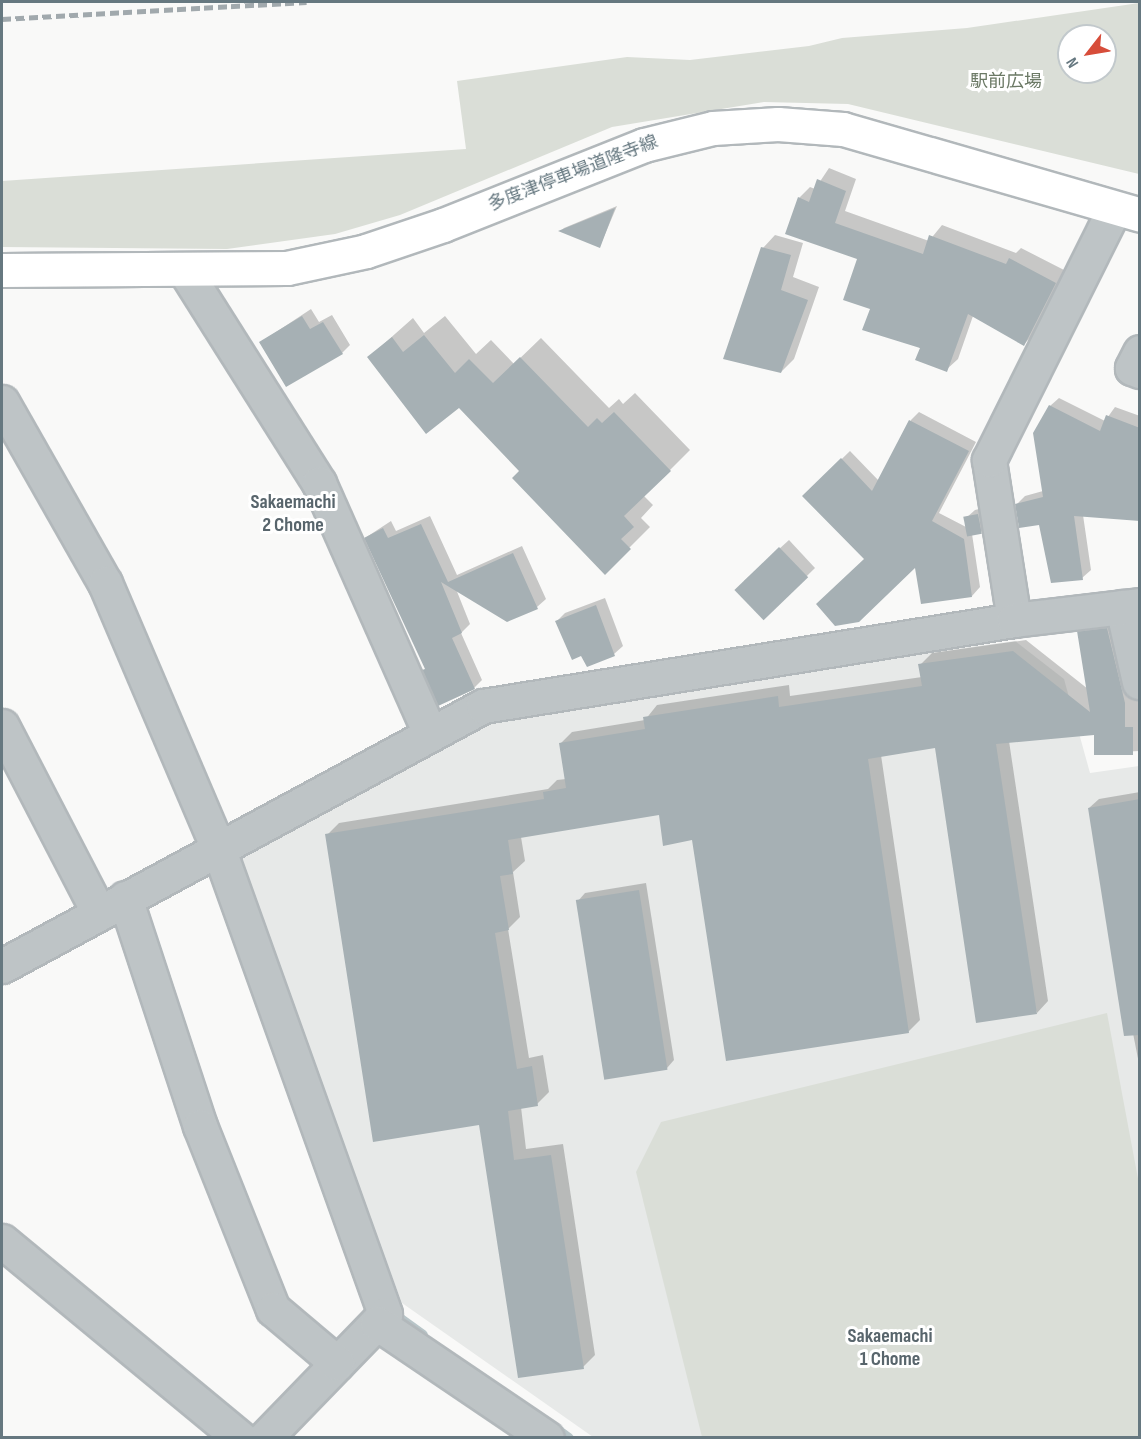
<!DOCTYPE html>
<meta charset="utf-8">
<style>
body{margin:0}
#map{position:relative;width:1141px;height:1439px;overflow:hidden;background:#f9f9f8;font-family:"Sofia Sans Condensed","Noto Sans JP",sans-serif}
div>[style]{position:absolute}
.built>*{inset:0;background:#e7e9e8}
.green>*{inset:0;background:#daded7}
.shadow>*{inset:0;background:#0003}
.stream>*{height:10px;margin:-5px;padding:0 5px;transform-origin:5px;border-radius:5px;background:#b8c5c8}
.building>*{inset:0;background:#a6b0b4;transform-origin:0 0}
.roads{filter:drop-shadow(2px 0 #b2b8bb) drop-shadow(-2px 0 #b2b8bb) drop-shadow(0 2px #b2b8bb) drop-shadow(0 -2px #b2b8bb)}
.minor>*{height:33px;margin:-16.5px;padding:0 16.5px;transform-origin:16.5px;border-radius:16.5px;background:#bec4c6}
.major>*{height:33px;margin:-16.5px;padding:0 16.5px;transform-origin:16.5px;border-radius:16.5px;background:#fff}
.rail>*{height:4.5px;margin-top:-2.25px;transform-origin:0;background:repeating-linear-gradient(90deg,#a1a9ad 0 9px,transparent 0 13.5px)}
span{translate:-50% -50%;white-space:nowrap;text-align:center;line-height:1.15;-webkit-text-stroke:6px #fff;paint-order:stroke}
.park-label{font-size:18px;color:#6b7965}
.street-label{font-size:18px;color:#667880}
.neighbourhood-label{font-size:20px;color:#58656c;font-weight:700}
.frame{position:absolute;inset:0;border:3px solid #667880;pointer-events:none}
.north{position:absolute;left:1057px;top:24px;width:60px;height:60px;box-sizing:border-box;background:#fff;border:2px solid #c2c9cc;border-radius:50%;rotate:239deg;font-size:16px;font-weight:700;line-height:24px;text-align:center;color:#667880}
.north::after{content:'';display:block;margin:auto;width:21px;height:27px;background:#d74d3a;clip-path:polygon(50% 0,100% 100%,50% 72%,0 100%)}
</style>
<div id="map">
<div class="built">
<i style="clip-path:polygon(1015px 641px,1064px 679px,1090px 773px,1139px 766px,1139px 1437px,593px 1437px,402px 1303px,233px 858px,491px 719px,732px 678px)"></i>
</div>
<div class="green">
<i style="clip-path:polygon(evenodd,1139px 3px,1139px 174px,848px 104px,764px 102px,612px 127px,400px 215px,335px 234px,227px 249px,2px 247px,2px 181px,466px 149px,457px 81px,627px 57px,690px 60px,809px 46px,842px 38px,967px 28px,1139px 3px,1069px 36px,1105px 36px,1105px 72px,1069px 72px,1069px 36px)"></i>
<i style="clip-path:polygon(1107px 1013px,1139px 1184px,1139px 1437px,702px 1437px,636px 1172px,661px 1122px)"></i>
</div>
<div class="shadow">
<i style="clip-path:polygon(829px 168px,856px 179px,845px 211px,929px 241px,942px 225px,1016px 253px,1021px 248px,1066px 271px,1035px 333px,1024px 344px,973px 316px,958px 359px,946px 370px,872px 308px,859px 258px,799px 198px,810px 187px,815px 189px)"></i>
<i style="clip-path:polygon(617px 206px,600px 246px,561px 231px,564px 228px)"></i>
<i style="clip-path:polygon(775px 235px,803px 243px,793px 277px,819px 287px,794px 359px,781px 372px,763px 248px)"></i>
<i style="clip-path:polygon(311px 309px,319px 322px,332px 315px,350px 345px,342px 353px,261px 342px)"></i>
<i style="clip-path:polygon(445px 316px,476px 354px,491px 340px,514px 364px,541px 338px,609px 408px,619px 399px,623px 404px,635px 393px,690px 450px,644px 496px,653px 505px,641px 518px,650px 527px,605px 572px,521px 470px,459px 406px,369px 357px,413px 318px,424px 333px)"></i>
<i style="clip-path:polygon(1059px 398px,1105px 421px,1115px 407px,1140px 416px,1140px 520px,1083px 515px,1091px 570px,1082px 578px,1040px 523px,1016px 505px,1025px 496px,1043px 491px,1050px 406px)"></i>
<i style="clip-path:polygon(919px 412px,976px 442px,939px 513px,968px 528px,966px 518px,975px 510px,987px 507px,989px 524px,981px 532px,972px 534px,980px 587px,972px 596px,916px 565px,865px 559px,804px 496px,850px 451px,879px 481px,911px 420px)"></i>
<i style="clip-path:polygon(430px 516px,457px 575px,522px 546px,546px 599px,537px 607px,456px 589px,470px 624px,461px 633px,482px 680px,474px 688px,426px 668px,365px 538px,391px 521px,396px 531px)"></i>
<i style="clip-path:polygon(789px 540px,815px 568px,764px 618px,744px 581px)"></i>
<i style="clip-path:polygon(605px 598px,623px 646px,614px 654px,557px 621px,565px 613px)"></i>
<i style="clip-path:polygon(1119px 617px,1140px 682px,1140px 751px,1095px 753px,1095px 734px,1009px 741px,1048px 1001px,1037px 1013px,936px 746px,881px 755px,920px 1020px,908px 1032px,694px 838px,660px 813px,521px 837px,525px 861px,513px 872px,520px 917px,508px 929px,529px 1058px,543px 1055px,549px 1092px,537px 1104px,521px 1107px,526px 1149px,563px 1144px,595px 1355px,583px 1367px,480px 1123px,327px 835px,339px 823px,548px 789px,557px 780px,566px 779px,560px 744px,572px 732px,645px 720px,657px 705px,789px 685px,790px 696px,922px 677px,920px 665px,932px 653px,1026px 640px,1088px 689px,1079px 632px,1091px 620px)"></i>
<i style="clip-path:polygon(1140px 792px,1140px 1069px,1089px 808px,1099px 799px)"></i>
<i style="clip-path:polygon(646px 883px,674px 1060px,667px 1068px,578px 901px,585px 893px)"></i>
</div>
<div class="stream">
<i style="left:401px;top:1319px;width:27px;rotate:36deg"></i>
<i style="left:551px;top:1425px;width:22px;rotate:36deg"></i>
</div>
<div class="building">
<i style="clip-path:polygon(817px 179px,846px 191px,835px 223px,923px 254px,929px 235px,1006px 264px,1009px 258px,1056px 283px,1024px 346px,968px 314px,947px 372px,915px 360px,920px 348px,862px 330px,870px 309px,843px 300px,857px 259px,785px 234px,798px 197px,809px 202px)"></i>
<i style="clip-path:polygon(615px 208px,600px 248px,558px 231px)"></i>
<i style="clip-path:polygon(761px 247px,791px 255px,781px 290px,808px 300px,781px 373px,723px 359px)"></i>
<i style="clip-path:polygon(302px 316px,310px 329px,323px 322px,343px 354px,286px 387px,259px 342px)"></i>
<i style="clip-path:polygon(424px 335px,455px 373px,469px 359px,493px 383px,520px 357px,588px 427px,597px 418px,602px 423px,614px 412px,671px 471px,624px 516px,634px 527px,621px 539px,631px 549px,605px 575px,512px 478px,519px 471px,459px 408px,426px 434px,367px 357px,392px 337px,403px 352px)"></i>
<i style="clip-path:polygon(1049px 405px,1100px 431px,1106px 415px,1140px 428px,1140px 521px,1074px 516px,1083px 580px,1051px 583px,1039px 525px,1019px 528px,1015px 504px,1043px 497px,1033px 433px)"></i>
<i style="clip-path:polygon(909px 420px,969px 451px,932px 521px,964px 539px,972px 597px,921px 604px,915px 568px,859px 622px,835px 626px,816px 604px,864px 559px,802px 496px,841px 458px,872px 491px)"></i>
<i style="left:978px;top:514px;width:20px;height:15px;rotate:79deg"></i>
<i style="clip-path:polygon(421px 524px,448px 582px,513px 553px,538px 609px,507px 622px,441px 582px,462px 633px,452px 638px,475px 689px,438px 706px,422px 670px,425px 669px,364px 538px,383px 528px,388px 538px)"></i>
<i style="left:779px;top:547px;width:42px;height:62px;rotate:46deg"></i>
<i style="clip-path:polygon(596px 605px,615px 656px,587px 667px,581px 656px,572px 660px,555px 621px)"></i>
<i style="clip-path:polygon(1107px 628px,1125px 703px,1125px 727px,1133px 727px,1133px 755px,1094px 755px,1094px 735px,996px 744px,1037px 1014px,976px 1023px,935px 748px,868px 759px,909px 1033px,726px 1061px,692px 840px,663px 846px,659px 815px,508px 840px,513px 874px,500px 876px,509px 930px,495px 933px,517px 1069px,532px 1066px,538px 1106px,508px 1111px,514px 1160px,551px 1155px,584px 1369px,518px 1378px,479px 1125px,373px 1142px,325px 834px,544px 799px,543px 792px,566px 788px,559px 743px,645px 729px,643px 717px,778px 696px,779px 707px,922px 686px,918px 664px,1013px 651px,1090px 712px,1077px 631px)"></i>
<i style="clip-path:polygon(1140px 799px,1140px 1035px,1124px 1036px,1088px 808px)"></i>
<i style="left:639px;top:890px;width:182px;height:64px;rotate:81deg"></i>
</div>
<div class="roads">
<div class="minor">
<i style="left:185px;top:271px;width:251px;rotate:57.7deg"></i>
<i style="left:319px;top:483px;width:274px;rotate:66.1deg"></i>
<i style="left:1140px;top:352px;width:18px;rotate:117deg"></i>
<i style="left:1132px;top:368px;width:9px;rotate:21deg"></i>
<i style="left:2px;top:402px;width:208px;rotate:60.4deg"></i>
<i style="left:105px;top:583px;width:290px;rotate:66.9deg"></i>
<i style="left:219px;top:850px;width:493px;rotate:70.3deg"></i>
<i style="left:385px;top:1314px;width:173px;rotate:134.1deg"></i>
<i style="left:1122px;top:607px;width:77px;rotate:77.2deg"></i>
<i style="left:1014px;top:620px;width:162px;rotate:-98.9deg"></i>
<i style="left:989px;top:460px;width:280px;rotate:-63.5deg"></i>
<i style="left:2px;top:726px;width:211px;rotate:62.6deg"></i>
<i style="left:125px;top:898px;width:240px;rotate:71.8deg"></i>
<i style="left:200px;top:1126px;width:197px;rotate:68.3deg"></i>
<i style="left:273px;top:1309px;width:84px;rotate:40.2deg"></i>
<i style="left:2px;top:966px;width:547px;rotate:-28.39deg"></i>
<i style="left:483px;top:706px;width:538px;rotate:-9.2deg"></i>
<i style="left:1014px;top:620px;width:127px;rotate:-6.8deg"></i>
<i style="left:2px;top:1241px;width:309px;rotate:39.6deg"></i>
<i style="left:377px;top:1323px;width:205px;rotate:34.1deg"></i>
</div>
<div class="major">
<i style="left:2px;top:270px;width:285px;rotate:-0.4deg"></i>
<i style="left:287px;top:268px;width:81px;rotate:-12.1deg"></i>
<i style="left:366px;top:251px;width:81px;rotate:-18.7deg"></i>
<i style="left:443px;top:225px;width:216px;rotate:-21.7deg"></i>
<i style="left:644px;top:145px;width:71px;rotate:-13.8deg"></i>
<i style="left:713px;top:128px;width:65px;rotate:-3.5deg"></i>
<i style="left:778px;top:124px;width:65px;rotate:4.4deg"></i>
<i style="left:843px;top:129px;width:309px;rotate:16.1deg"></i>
</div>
</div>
<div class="rail">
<i style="left:2px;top:19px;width:305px;rotate:-3.2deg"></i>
</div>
<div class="park-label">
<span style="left:1006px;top:82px">駅前広場</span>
</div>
<div class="street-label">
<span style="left:573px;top:174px;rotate:-21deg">多度津停車場道隆寺線</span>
</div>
<div class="neighbourhood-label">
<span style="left:293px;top:514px">Sakaemachi<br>2 Chome</span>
<span style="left:890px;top:1348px">Sakaemachi<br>1 Chome</span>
</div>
<div class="frame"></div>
<div class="north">N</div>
</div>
